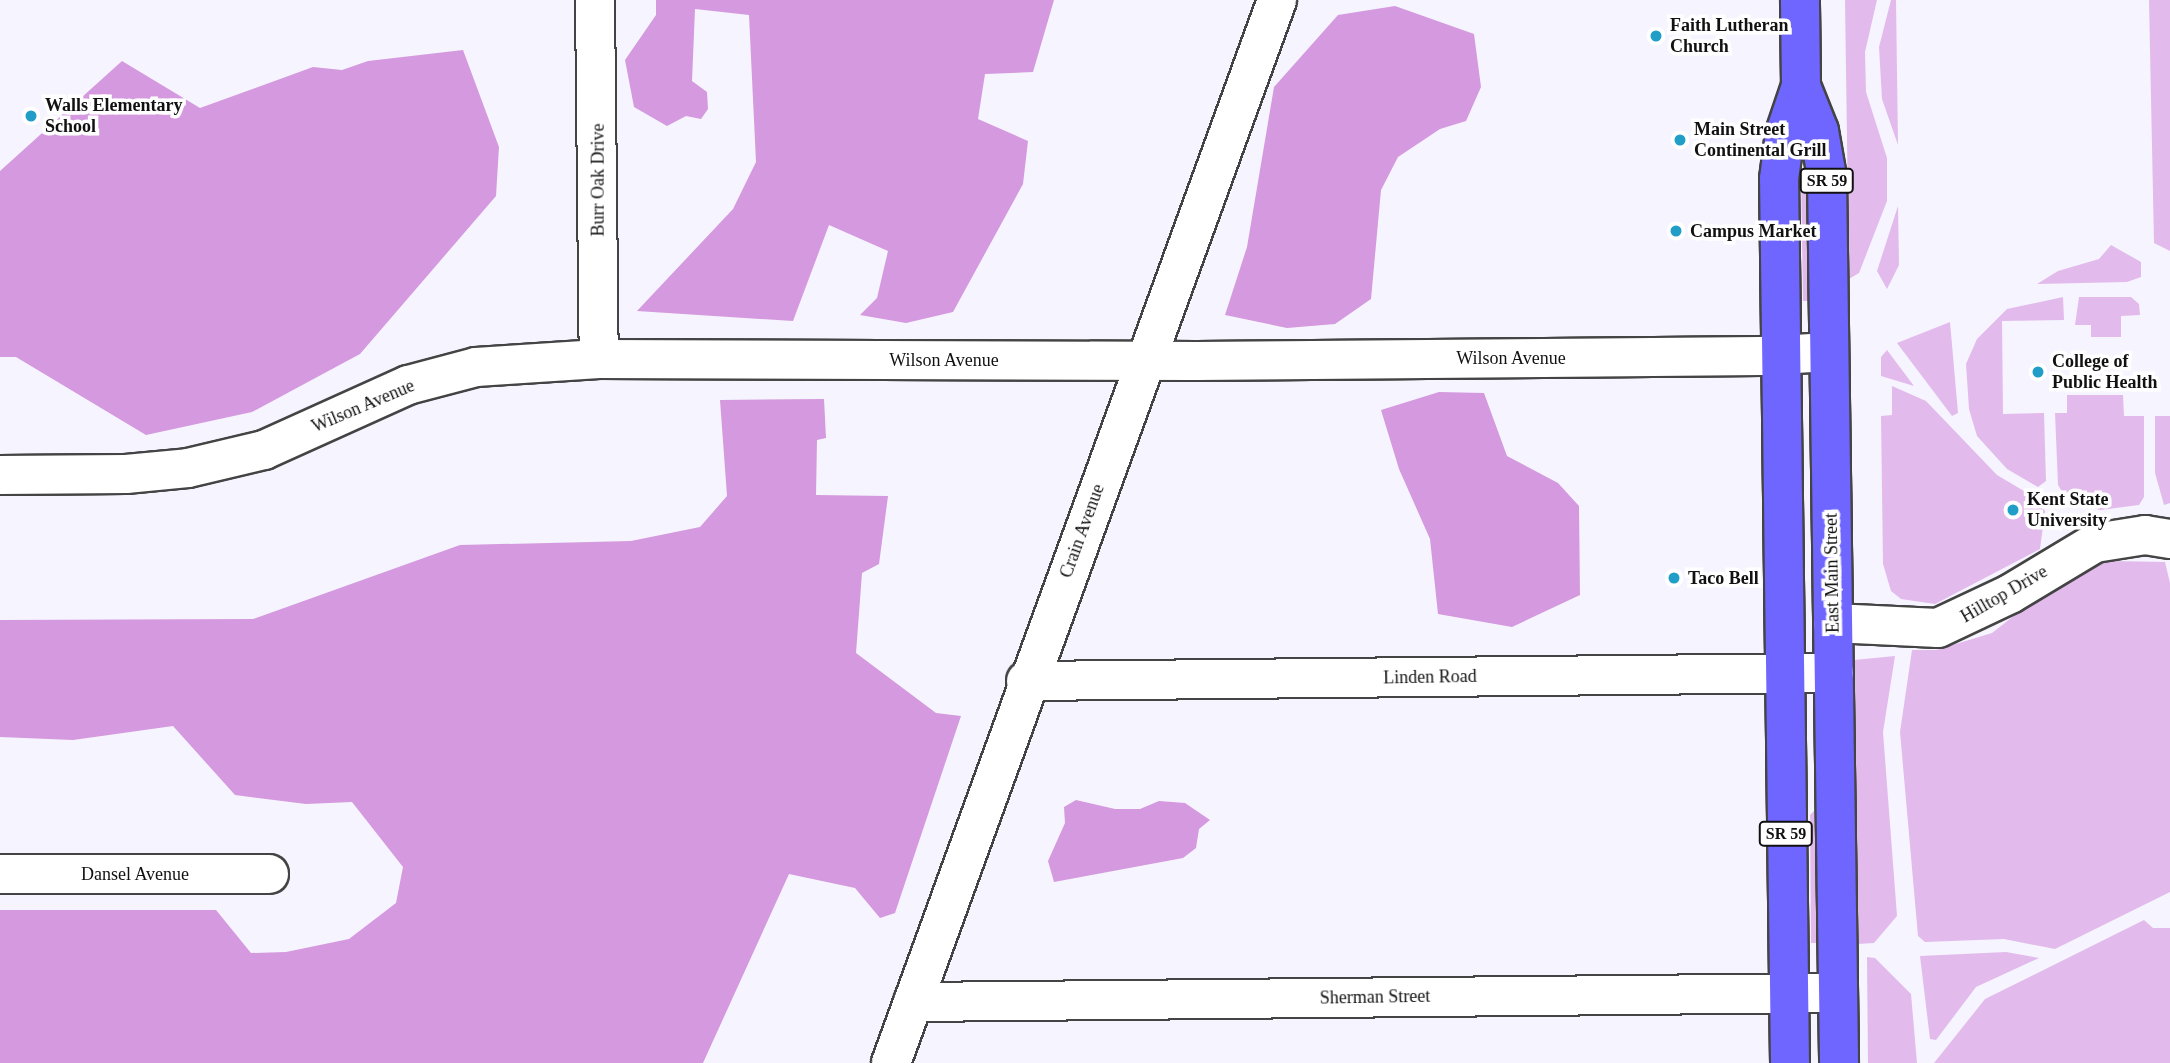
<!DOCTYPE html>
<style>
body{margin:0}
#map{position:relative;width:2170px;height:1063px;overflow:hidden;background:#f5f4ff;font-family:"Times New Roman",serif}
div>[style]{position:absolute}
.green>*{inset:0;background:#e2bbec}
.forest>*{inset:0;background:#d499de}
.roads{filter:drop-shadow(2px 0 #444) drop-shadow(-2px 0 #444) drop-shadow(0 2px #444) drop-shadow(0 -2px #444)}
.minor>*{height:38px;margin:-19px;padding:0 19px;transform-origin:19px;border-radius:19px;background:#fff}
.major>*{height:38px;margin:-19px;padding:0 19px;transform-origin:19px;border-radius:19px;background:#6e66fe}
.dots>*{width:19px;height:19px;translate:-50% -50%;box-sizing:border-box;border:4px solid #fff;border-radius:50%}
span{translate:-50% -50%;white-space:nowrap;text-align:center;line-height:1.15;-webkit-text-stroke:7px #fff;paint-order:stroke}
.shield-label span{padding:2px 5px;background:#fff;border:2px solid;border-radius:5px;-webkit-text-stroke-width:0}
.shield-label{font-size:16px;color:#111;font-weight:700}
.poi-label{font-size:18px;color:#111;font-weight:700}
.left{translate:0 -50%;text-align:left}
.street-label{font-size:18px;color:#111}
</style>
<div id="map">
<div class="green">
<i style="clip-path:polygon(1845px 0,1877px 0,1865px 52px,1866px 92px,1887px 158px,1887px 201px,1859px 273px,1849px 279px)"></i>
<i style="clip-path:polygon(1891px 0,1896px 0,1898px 145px,1882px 99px,1879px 47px)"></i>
<i style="clip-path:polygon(2149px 0,2170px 0,2170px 251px,2154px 243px)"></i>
<i style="clip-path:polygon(1805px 170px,1812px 174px,1813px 301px,1803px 301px,1801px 176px)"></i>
<i style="clip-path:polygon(1898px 206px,1899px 265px,1887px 289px,1877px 271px)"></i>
<i style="clip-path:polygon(2111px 245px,2141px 262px,2141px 277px,2127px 282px,2037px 284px,2058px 271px,2099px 259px)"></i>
<i style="clip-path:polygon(2063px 297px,2064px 320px,2002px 321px,2003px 414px,2044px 413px,2046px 481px,2038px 487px,2007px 469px,1977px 436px,1969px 409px,1966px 364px,1977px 339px,2007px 309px)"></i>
<i style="clip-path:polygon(2079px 297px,2131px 297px,2139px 304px,2140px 315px,2121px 316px,2121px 337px,2091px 337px,2091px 325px,2075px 325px)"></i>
<i style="clip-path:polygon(1950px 322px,1958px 413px,1952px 416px,1897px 343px)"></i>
<i style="clip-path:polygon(1887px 350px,1914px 386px,1881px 376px,1881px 357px)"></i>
<i style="clip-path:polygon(1892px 386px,1926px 401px,1997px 475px,2034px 497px,2045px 511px,2040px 549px,1935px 604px,1901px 599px,1891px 591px,1883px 564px,1881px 416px,1892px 415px)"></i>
<i style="clip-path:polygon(2067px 395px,2123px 395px,2124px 416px,2144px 416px,2144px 497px,2139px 505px,2100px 510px,2066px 498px,2058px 485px,2055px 413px,2067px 413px)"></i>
<i style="clip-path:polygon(2155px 416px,2170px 416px,2170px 503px,2164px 505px,2155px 473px)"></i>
<i style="clip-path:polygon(2111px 561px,2165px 562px,2170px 583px,2170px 892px,2055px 949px,2004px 939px,1925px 942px,1918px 936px,1900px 732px,1912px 650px,1936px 650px,1992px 633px,2067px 574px)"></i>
<i style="clip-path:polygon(1895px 656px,1883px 732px,1897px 916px,1874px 943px,1858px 944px,1854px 660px)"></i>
<i style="clip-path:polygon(1814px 811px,1822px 943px,1811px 943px,1810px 815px)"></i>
<i style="clip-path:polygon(2144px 920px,2153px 928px,2170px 928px,2170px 1063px,1934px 1063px,1985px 999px)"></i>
<i style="clip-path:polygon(2006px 952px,2039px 958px,1976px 987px,1936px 1040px,1930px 1039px,1920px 956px)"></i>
<i style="clip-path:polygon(1867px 957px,1875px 958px,1911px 994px,1917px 1063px,1868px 1063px)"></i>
</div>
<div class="forest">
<i style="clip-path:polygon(656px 0,1054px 0,1033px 72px,985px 74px,978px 119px,1028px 141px,1023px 184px,953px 312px,906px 323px,860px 315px,877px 298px,888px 251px,829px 225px,793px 321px,637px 311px,733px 209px,756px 162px,749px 15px,695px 9px,692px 81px,707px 92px,708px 109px,701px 119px,686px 116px,667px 126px,634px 107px,625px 60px,656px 15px)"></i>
<i style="clip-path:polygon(1395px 6px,1474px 34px,1481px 87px,1466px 121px,1440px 129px,1398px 157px,1381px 190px,1371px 299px,1335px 324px,1287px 328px,1225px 315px,1247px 247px,1274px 87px,1338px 15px)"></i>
<i style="clip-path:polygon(463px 50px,499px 147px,496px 196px,360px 354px,252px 412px,146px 435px,16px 357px,0 357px,0 171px,122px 61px,200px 108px,313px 67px,342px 70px,368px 61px)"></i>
<i style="clip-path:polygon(1439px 392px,1484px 393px,1507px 456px,1558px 483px,1579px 506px,1580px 595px,1512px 627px,1438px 614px,1430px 539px,1399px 469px,1381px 410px)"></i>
<i style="clip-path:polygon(824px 399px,826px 438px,817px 440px,816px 495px,888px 496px,879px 564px,862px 573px,856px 653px,936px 713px,961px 716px,895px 913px,880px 918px,855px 888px,789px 874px,703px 1063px,0 1063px,0 910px,216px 910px,251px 953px,286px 952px,349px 939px,396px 903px,403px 867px,352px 802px,306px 804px,235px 795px,173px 726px,73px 740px,0 737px,0 620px,253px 619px,460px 545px,631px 541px,700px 527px,727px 496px,720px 400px)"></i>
<i style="clip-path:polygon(1076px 800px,1115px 809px,1140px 809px,1159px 801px,1185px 803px,1210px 820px,1199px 829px,1196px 848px,1183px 858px,1054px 882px,1048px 861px,1065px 823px,1064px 807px)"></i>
</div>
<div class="roads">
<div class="minor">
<i style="left:595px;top:0;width:359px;rotate:89.4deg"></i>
<i style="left:0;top:475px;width:126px;rotate:-0.5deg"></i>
<i style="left:126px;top:474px;width:62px;rotate:-5.5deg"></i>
<i style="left:188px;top:468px;width:78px;rotate:-13.3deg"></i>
<i style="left:264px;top:450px;width:158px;rotate:-24.3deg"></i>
<i style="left:408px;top:385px;width:70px;rotate:-14.8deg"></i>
<i style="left:476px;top:367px;width:123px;rotate:-3.7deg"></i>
<i style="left:599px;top:359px;width:598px;rotate:0.19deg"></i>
<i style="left:1197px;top:361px;width:564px;rotate:-0.51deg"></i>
<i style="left:1761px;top:356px;width:68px;rotate:-3.4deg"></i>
<i style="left:1833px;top:623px;width:105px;rotate:2.7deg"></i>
<i style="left:1938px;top:628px;width:80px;rotate:-25.3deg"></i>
<i style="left:2010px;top:594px;width:99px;rotate:-31deg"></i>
<i style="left:2095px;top:543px;width:51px;rotate:-9.1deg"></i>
<i style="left:2145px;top:535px;width:25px;rotate:9deg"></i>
<i style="left:1026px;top:681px;width:808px;rotate:-0.57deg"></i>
<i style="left:0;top:874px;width:269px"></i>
<i style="left:913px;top:1002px;width:925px;rotate:-0.56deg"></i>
<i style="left:891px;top:1063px;width:1131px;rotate:-70.04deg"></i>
</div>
<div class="major">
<i style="left:1801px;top:86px;width:48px;rotate:68.2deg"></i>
<i style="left:1819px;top:131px;width:47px;rotate:80.1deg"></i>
<i style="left:1827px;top:177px;width:886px;rotate:89.22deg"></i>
<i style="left:1790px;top:1063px;width:884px;rotate:-90.71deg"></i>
<i style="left:1779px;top:179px;width:46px;rotate:-82.6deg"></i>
<i style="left:1785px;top:133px;width:50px;rotate:-71.2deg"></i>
<i style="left:1801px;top:86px;width:86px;rotate:-90.7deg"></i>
</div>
</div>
<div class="dots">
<i style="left:1656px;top:36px;background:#219ec8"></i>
<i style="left:31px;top:116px;background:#219ec8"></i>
<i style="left:1680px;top:140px;background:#219ec8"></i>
<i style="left:1676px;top:231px;background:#219ec8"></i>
<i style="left:2038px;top:372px;background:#219ec8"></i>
<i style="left:2013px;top:510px;background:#219ec8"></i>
<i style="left:1674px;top:578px;background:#219ec8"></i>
</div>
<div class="shield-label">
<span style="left:1827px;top:181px">SR 59</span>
<span style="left:1786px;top:834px">SR 59</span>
</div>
<div class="poi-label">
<span class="left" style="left:1670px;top:36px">Faith Lutheran<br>Church</span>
<span class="left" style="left:45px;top:116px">Walls Elementary<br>School</span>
<span class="left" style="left:1694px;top:140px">Main Street<br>Continental Grill</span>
<span class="left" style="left:1690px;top:231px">Campus Market</span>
<span class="left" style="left:2052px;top:372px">College of<br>Public Health</span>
<span class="left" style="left:2027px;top:510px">Kent State<br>University</span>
<span class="left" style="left:1688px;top:578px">Taco Bell</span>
</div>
<div class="street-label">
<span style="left:598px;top:180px;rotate:-90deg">Burr Oak Drive</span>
<span style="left:1511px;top:358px">Wilson Avenue</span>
<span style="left:944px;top:360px">Wilson Avenue</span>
<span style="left:363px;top:406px;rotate:-23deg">Wilson Avenue</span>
<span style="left:1082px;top:531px;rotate:-70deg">Crain Avenue</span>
<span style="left:1832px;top:573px;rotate:-91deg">East Main Street</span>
<span style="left:2004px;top:594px;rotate:-30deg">Hilltop Drive</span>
<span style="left:1430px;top:677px;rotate:-1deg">Linden Road</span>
<span style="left:135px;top:874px">Dansel Avenue</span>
<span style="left:1375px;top:997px;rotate:-1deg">Sherman Street</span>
</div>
</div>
